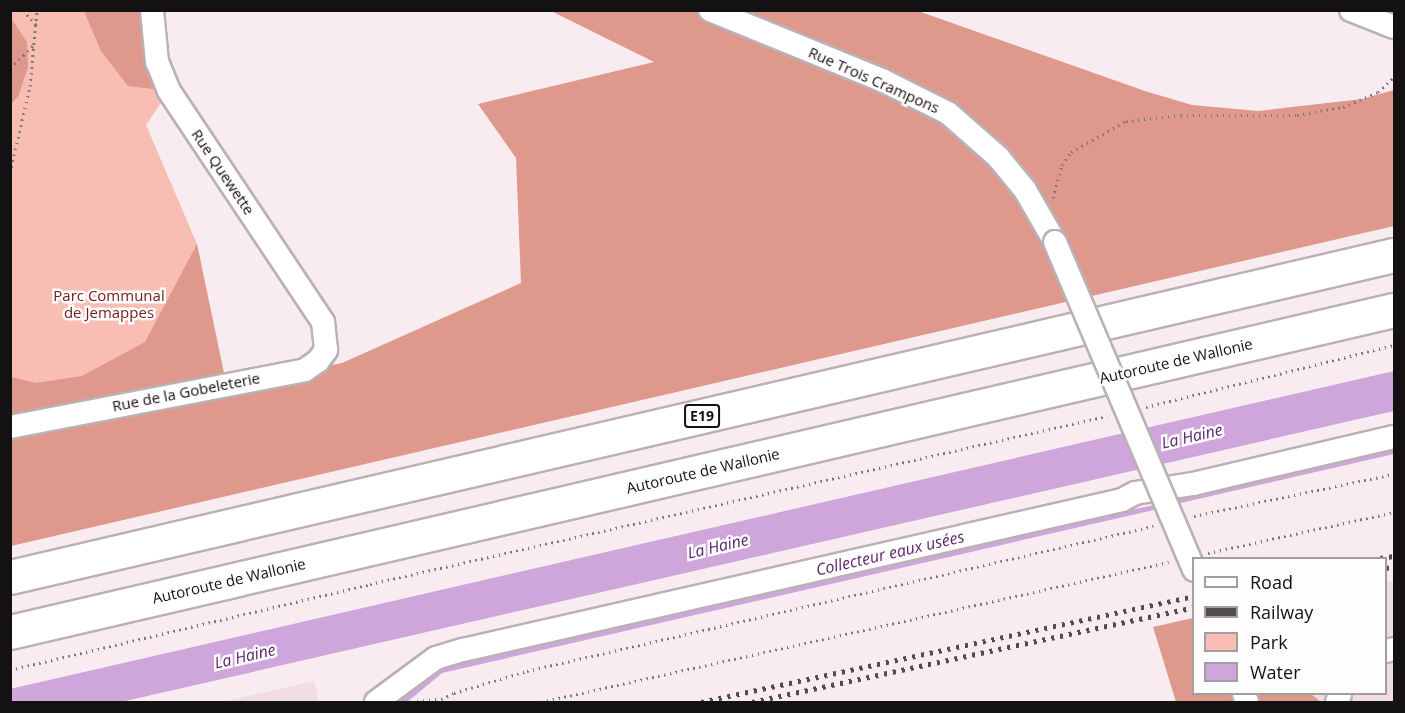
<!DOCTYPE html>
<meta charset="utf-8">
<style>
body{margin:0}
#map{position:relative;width:1405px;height:713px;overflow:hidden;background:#f8ecf0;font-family:"Open Sans",sans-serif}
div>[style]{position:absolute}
.built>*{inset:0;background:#f0dde4}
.green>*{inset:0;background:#f8bdb3}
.forest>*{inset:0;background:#df988c}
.water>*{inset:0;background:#cfa6dc}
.stream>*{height:5px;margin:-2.5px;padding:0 2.5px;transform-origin:2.5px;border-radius:2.5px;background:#cfa6dc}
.path>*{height:3px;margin-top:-1.5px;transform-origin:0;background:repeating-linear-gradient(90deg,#7f787a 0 1.5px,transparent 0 6px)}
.roads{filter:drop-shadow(2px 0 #bbb1b4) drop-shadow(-2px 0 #bbb1b4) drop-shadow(0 2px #bbb1b4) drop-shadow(0 -2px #bbb1b4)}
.minor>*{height:22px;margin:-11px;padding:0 11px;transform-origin:11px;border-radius:11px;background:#fff}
.highway>*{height:33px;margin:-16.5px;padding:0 16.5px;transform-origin:16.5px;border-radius:16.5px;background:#fff}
.rail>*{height:4.5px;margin-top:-2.25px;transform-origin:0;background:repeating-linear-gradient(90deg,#524c4e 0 3px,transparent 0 9px)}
.bridges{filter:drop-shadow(2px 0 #bbb1b4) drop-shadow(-2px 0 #bbb1b4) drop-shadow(0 2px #bbb1b4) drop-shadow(0 -2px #bbb1b4)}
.minor-bridge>*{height:22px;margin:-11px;padding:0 11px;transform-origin:11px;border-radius:11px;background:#fff}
span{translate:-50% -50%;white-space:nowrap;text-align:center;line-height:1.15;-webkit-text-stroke:5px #fffcfd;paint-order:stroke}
.shield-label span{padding:2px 4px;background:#fffcfd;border:2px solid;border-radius:4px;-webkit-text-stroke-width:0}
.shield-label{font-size:14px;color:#141112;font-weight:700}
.street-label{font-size:15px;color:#141112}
.park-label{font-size:15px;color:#752118}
.water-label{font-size:16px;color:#592768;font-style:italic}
.frame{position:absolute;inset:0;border:12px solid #141112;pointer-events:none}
.legend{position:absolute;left:1192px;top:557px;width:195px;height:138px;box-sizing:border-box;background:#fffcfd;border:2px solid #a19e9f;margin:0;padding:8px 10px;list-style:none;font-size:18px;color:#141112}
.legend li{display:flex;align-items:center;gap:12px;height:30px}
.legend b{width:30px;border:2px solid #a19e9f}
</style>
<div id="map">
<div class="built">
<i style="clip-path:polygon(1394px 581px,1394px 702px,1321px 702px,1311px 694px,1386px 694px,1386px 582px)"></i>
<i style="clip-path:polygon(314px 681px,319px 702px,222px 702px)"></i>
</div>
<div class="green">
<i style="clip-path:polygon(11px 11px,152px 11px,169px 91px,146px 125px,197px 244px,226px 383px,11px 423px)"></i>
</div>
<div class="forest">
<i style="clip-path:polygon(84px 11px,152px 11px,169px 91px,128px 86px,101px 51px)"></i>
<i style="clip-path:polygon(551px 11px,918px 11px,1145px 91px,1192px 105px,1258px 111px,1362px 99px,1394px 90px,1394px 226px,11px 546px,11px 427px,342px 363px,521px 283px,516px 158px,478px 104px,654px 62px)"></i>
<i style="clip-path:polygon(11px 18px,27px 42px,28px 67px,18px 97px,11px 104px)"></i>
<i style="clip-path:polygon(197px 244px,226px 383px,11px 423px,11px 377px,36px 383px,82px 376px,145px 342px)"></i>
<i style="clip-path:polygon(1193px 618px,1194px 694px,1311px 694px,1321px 702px,1176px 702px,1153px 627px)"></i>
</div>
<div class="water">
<i style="clip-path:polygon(1394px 371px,1394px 411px,121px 702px,11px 702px,10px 689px)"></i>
</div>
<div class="stream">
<i style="left:1171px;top:502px;width:229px;rotate:-12.9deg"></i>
<i style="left:402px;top:702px;width:50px;rotate:-39.4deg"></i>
<i style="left:441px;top:670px;width:740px;rotate:-12.89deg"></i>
</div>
<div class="path">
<i style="left:23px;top:10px;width:20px;rotate:49deg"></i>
<i style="left:10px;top:68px;width:35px;rotate:-44deg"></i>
<i style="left:10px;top:173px;width:89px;rotate:-77.1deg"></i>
<i style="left:30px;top:86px;width:76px;rotate:-84.7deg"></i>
<i style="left:1053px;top:198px;width:34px;rotate:-75deg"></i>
<i style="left:1062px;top:165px;width:16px;rotate:-55deg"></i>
<i style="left:1071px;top:152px;width:63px;rotate:-29.4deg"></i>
<i style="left:1126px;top:121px;width:55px;rotate:-6.2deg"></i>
<i style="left:1181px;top:115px;width:116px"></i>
<i style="left:1297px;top:115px;width:47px;rotate:-9.9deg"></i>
<i style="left:1343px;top:107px;width:38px;rotate:-23deg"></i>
<i style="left:1378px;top:92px;width:22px;rotate:-43deg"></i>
<i style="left:1146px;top:407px;width:256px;rotate:-14deg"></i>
<i style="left:1194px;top:516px;width:204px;rotate:-11.9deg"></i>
<i style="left:1208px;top:553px;width:190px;rotate:-12.4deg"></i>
<i style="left:10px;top:670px;width:370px;rotate:-13.4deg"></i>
<i style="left:370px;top:584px;width:756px;rotate:-12.84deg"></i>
<i style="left:411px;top:702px;width:31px;rotate:-7deg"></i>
<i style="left:436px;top:702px;width:20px;rotate:-27deg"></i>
<i style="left:454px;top:693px;width:76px;rotate:-16.8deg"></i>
<i style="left:527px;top:671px;width:643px;rotate:-13.04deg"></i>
<i style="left:541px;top:702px;width:643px;rotate:-12.57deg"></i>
</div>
<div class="roads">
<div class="minor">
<i style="left:710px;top:10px;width:188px;rotate:22.2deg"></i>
<i style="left:884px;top:81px;width:72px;rotate:26.6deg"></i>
<i style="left:948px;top:113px;width:67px;rotate:41.3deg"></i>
<i style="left:998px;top:157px;width:43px;rotate:50.7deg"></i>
<i style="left:1025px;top:190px;width:60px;rotate:60deg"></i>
<i style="left:1351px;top:10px;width:46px;rotate:21.6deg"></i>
<i style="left:10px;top:427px;width:300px;rotate:-10.9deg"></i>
<i style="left:305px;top:370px;width:16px;rotate:-35deg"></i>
<i style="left:318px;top:361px;width:14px;rotate:-54deg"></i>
<i style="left:326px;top:350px;width:28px;rotate:-96deg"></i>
<i style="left:323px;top:322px;width:278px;rotate:-123.7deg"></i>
<i style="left:169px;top:91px;width:31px;rotate:-112deg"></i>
<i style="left:157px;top:62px;width:52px;rotate:-95.5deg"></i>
<i style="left:1386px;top:651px;width:8px;rotate:-14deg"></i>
<i style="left:1244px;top:694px;width:9px;rotate:69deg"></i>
<i style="left:376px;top:702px;width:74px;rotate:-36.3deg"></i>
<i style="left:436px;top:658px;width:28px;rotate:-17deg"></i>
<i style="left:463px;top:650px;width:676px;rotate:-12.82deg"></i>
<i style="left:1122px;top:500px;width:15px;rotate:-28deg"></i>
<i style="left:1135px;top:493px;width:59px;rotate:-8.8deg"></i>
<i style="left:1193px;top:484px;width:206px;rotate:-13.2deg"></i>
<i style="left:1337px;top:702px;width:9px;rotate:-69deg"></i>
</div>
<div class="highway">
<i style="left:10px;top:577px;width:1421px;rotate:-13.1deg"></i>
<i style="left:10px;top:632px;width:1421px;rotate:-13.1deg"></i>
</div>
</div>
<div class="rail">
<i style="left:1380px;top:558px;width:14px;rotate:-8deg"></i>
<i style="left:1386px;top:568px;width:8px;rotate:-14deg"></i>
<i style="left:701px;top:702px;width:504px;rotate:-12.13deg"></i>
<i style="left:752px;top:702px;width:452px;rotate:-12.1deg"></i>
</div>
<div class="bridges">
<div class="minor-bridge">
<i style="left:1055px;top:242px;width:356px;rotate:67deg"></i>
</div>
</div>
<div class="shield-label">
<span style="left:702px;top:416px">E19</span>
</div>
<div class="street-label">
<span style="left:874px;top:80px;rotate:24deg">Rue Trois Crampons</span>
<span style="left:223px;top:172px;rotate:56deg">Rue Quewette</span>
<span style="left:1176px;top:361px;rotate:-13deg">Autoroute de Wallonie</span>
<span style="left:186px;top:392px;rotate:-11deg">Rue de la Gobeleterie</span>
<span style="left:703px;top:471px;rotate:-13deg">Autoroute de Wallonie</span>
<span style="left:229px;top:581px;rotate:-13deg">Autoroute de Wallonie</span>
</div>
<div class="park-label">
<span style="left:109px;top:304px">Parc Communal<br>de Jemappes</span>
</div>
<div class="water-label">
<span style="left:1192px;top:436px;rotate:-13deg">La Haine</span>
<span style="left:718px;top:546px;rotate:-13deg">La Haine</span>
<span style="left:890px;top:553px;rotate:-13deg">Collecteur eaux usées</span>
<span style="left:245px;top:656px;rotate:-13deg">La Haine</span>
</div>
<div class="frame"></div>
<ul class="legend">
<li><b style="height:8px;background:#fff"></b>Road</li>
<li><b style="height:8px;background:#524c4e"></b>Railway</li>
<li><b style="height:16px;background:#f8bdb3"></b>Park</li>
<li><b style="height:16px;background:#cfa6dc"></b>Water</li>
</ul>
</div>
